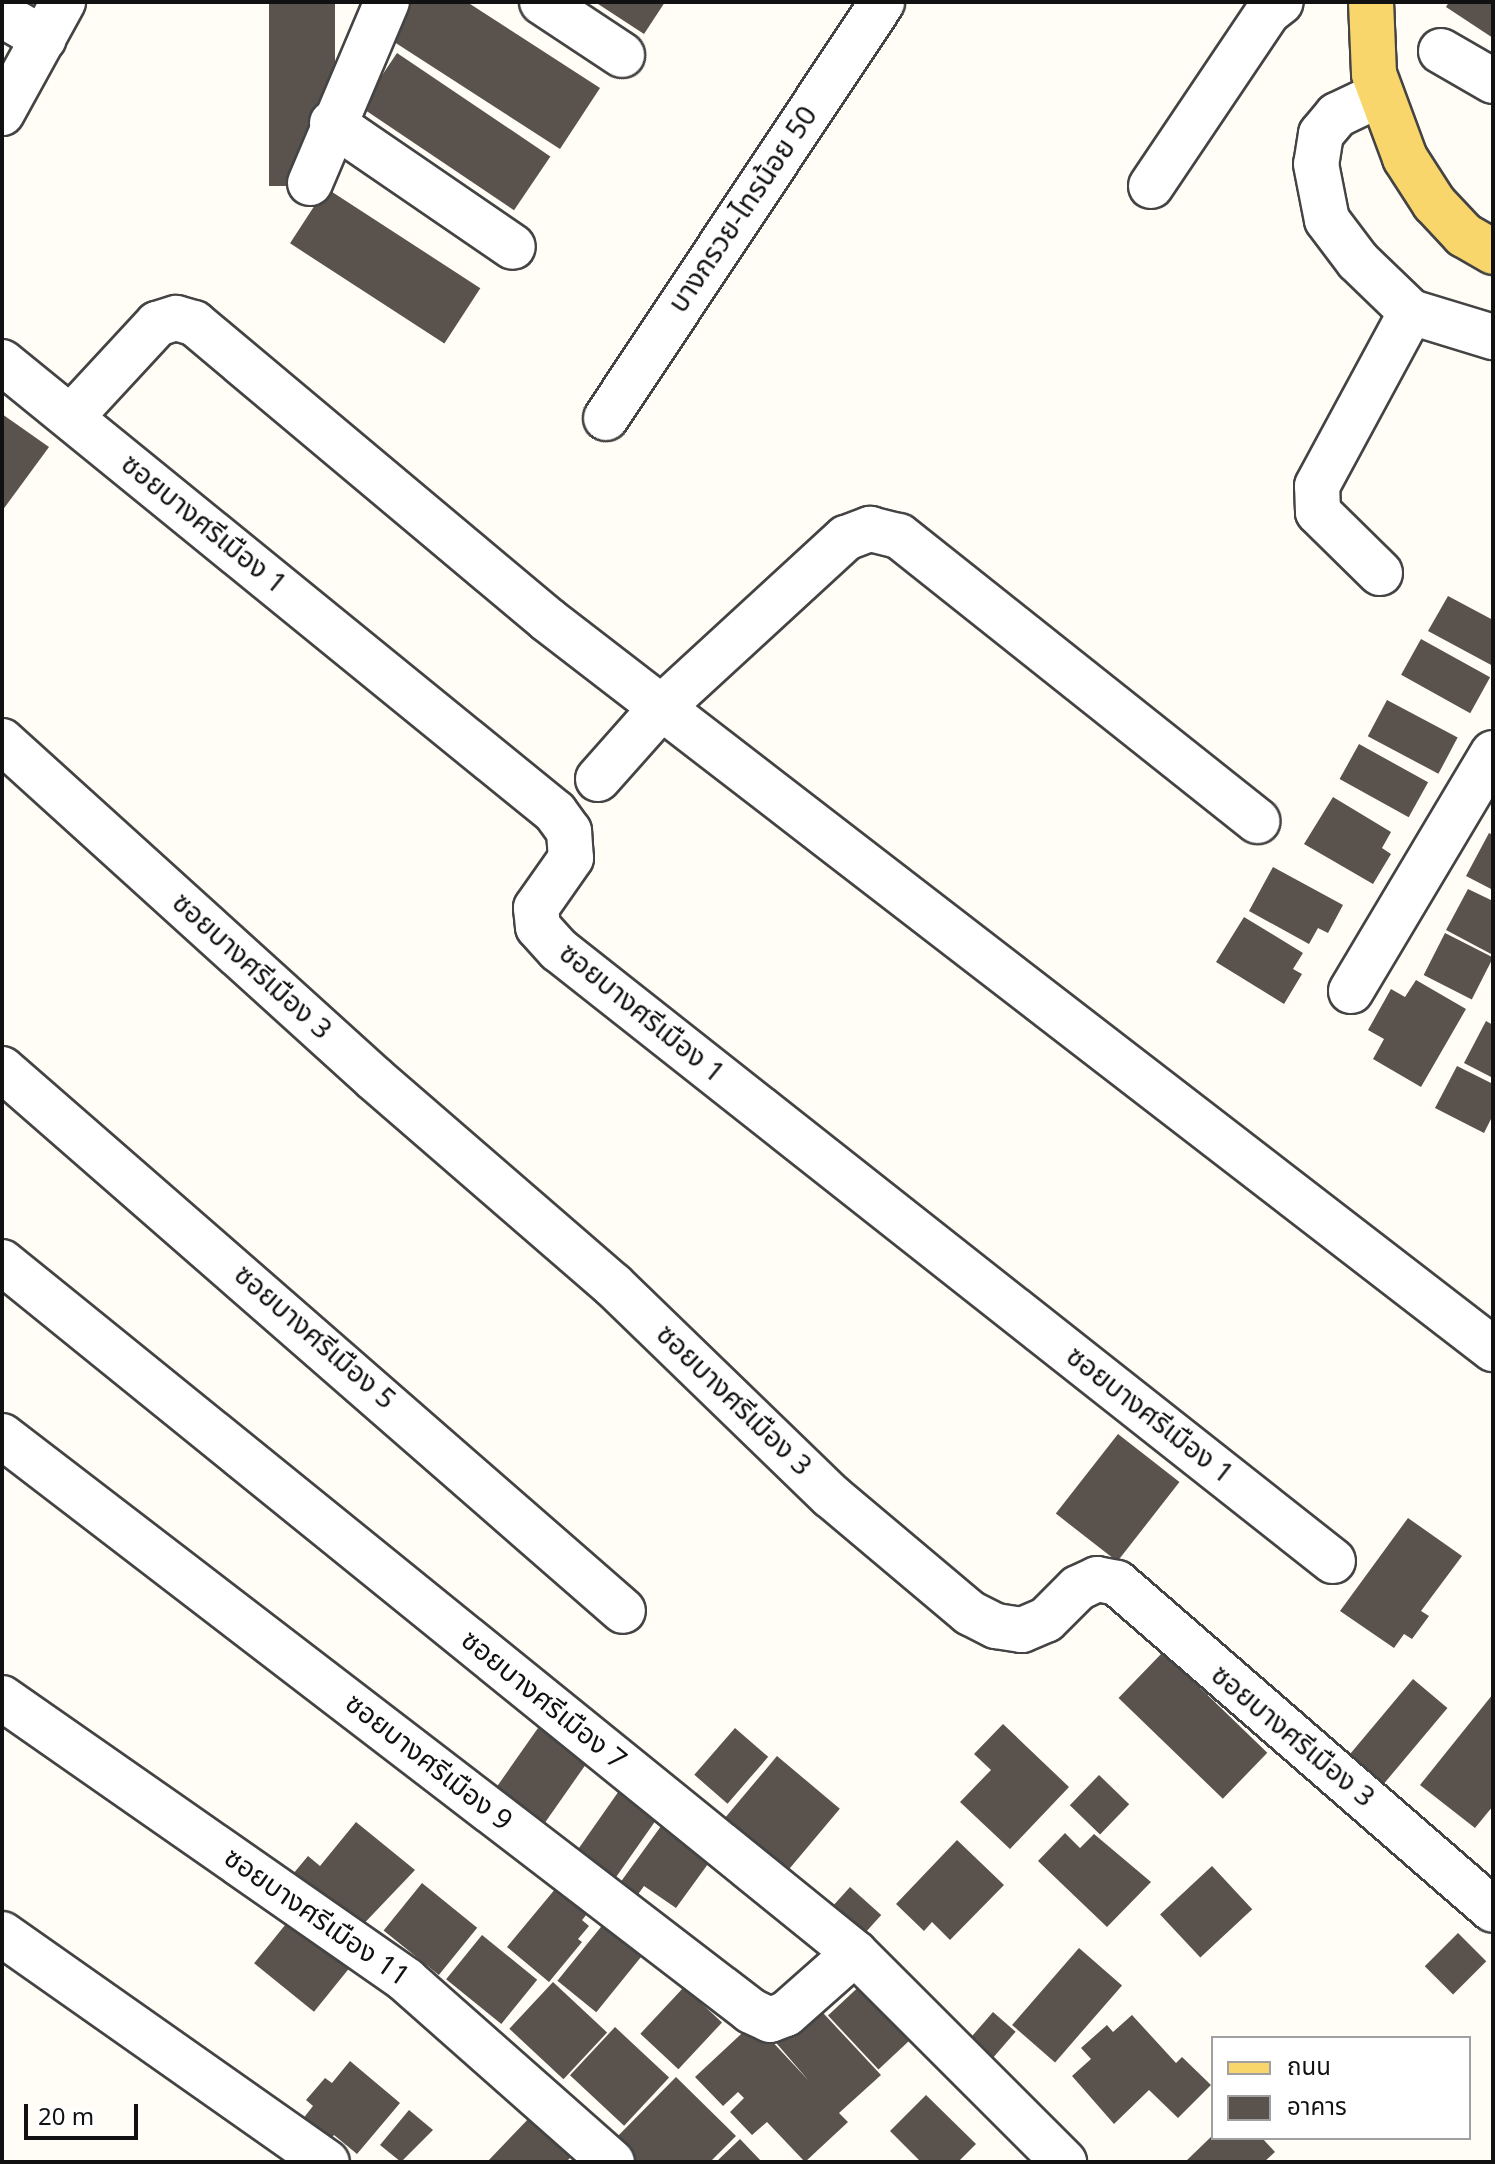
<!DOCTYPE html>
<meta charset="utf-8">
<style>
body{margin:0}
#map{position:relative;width:1495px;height:2164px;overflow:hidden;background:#fffdf5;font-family:Georgia,"Noto Sans Thai",serif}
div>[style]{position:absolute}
.building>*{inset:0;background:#5a524d;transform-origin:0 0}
.roads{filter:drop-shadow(2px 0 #444) drop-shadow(-2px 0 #444) drop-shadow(0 2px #444) drop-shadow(0 -2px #444)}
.minor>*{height:44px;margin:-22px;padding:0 22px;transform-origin:22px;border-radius:22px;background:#fff}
.major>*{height:44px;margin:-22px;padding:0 22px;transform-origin:22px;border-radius:22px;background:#f9d66b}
span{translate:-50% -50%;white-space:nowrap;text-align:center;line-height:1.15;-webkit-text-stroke:8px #fff;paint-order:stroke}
.street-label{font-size:28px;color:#111}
.frame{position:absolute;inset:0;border:4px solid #111;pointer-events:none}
.legend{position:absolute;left:1211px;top:2036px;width:260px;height:104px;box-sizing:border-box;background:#fff;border:2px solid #a0a0a0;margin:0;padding:10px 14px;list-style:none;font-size:24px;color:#111}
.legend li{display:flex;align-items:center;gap:16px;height:40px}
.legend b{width:40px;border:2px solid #a0a0a0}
.scale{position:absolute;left:24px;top:2104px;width:114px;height:36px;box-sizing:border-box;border:4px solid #111;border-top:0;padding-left:10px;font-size:24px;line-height:28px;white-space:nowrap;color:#111;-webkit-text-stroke:6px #fff;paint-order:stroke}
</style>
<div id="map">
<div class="building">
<i style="left:269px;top:2px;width:66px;height:184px"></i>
<i style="clip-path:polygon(412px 2px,467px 2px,600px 88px,560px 149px,388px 38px)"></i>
<i style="clip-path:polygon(595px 2px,665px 2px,644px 34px)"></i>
<i style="clip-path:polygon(1449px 2px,1493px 2px,1493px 38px,1446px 7px)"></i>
<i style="left:397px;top:53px;width:185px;height:65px;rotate:34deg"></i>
<i style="left:326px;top:188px;width:184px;height:66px;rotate:33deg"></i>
<i style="clip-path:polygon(2px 414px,49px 447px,2px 511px)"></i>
<i style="clip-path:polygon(1448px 596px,1493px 620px,1493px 666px,1428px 631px)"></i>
<i style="left:1421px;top:639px;width:79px;height:41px;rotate:29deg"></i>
<i style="left:1387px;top:700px;width:80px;height:41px;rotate:28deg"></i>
<i style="left:1359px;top:744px;width:79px;height:40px;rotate:29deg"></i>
<i style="clip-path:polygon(1333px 797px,1391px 832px,1382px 848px,1391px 854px,1373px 884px,1304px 844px)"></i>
<i style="clip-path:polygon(1489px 833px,1493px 835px,1493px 890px,1466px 876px)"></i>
<i style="clip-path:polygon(1273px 867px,1343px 905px,1328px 933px,1318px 928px,1309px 944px,1249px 911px)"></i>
<i style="clip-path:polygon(1468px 889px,1493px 901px,1493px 955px,1446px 930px)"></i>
<i style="clip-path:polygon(1244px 917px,1303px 953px,1293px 969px,1302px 974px,1284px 1004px,1216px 962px)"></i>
<i style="left:1445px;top:933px;width:54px;height:47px;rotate:27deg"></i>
<i style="clip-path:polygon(1416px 980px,1466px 1009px,1421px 1087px,1373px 1059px,1384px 1039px,1368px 1030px,1391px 989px,1405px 997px)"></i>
<i style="clip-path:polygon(1486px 1021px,1493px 1025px,1493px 1078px,1464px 1063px)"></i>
<i style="clip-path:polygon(1457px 1066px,1493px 1084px,1493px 1115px,1484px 1133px,1435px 1108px)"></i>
<i style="left:1118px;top:1434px;width:78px;height:101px;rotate:38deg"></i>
<i style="clip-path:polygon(1408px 1518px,1462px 1556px,1421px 1611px,1429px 1616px,1412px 1639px,1404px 1634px,1394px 1648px,1340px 1611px)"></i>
<i style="left:1163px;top:1652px;width:145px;height:64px;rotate:44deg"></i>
<i style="left:1413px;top:1679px;width:45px;height:106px;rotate:40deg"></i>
<i style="clip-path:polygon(1493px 1694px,1493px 1806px,1475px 1828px,1420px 1785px)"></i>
<i style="clip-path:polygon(1003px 1724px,1069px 1787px,1010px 1849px,960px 1802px,991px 1770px,974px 1754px)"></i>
<i style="left:538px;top:1728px;width:60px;height:73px;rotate:35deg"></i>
<i style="left:735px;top:1728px;width:44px;height:62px;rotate:41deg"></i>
<i style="left:777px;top:1756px;width:82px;height:84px;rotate:40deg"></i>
<i style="left:1099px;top:1775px;width:42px;height:42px;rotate:44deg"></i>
<i style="left:621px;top:1788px;width:47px;height:79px;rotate:35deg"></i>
<i style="clip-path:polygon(356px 1822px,415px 1870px,354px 1934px,288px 1880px,308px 1856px,320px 1866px)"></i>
<i style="clip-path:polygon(664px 1822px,713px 1857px,676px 1908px,644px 1886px,629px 1907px,612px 1894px)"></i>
<i style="clip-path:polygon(1065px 1833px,1080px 1848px,1094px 1834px,1151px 1882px,1107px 1927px,1038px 1861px)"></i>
<i style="clip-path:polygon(957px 1840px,1004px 1885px,950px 1940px,932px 1922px,924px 1931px,896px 1904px)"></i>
<i style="left:1212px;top:1866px;width:59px;height:71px;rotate:47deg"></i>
<i style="clip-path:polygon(561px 1882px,592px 1908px,582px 1920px,589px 1926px,578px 1939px,582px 1942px,549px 1982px,507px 1947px)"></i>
<i style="left:422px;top:1883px;width:71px;height:61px;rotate:39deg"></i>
<i style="left:850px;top:1887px;width:42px;height:36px;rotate:42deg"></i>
<i style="left:609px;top:1917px;width:50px;height:82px;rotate:39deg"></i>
<i style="left:290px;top:1919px;width:77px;height:57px;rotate:39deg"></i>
<i style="left:1458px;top:1933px;width:40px;height:47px;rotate:45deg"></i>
<i style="left:482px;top:1935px;width:71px;height:57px;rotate:39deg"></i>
<i style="left:1079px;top:1948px;width:57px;height:102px;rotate:41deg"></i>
<i style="left:866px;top:1980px;width:74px;height:52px;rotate:47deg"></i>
<i style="left:553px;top:1982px;width:74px;height:64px;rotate:43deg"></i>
<i style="left:684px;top:1987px;width:52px;height:64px;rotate:43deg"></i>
<i style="clip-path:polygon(811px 2000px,881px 2075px,839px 2113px,848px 2122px,805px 2162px,767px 2122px,752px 2135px,730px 2112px,744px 2098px,738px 2092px,723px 2106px,695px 2077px,754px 2022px,809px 2081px,771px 2037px)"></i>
<i style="left:993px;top:2012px;width:30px;height:45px;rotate:41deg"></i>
<i style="clip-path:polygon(1132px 2015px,1176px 2063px,1182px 2057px,1211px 2085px,1178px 2118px,1149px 2090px,1114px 2124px,1072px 2076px,1091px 2059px,1081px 2048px,1107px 2025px,1113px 2032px)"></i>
<i style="left:615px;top:2027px;width:74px;height:66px;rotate:43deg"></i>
<i style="clip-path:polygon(350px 2061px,400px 2103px,357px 2154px,334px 2135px,328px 2142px,302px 2120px,313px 2106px,306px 2100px,325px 2078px,332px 2083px)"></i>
<i style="clip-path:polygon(676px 2077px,736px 2136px,710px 2162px,637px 2162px,614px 2140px)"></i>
<i style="clip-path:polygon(926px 2095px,976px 2144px,958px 2162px,921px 2162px,890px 2131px)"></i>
<i style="clip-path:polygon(409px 2110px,433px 2130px,401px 2162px,380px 2145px)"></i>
<i style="clip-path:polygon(533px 2114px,574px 2154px,566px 2162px,487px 2162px)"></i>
<i style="clip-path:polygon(1213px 2135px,1262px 2138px,1275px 2152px,1264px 2162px,1185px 2162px)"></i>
<i style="clip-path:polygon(740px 2139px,762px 2162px,716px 2162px)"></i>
</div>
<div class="roads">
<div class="minor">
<i style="left:542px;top:2px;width:96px;rotate:33.5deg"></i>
<i style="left:2px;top:15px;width:48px;rotate:29.7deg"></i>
<i style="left:1441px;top:51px;width:60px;rotate:30deg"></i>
<i style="left:1381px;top:94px;width:49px;rotate:154.5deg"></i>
<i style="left:1337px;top:115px;width:25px;rotate:130deg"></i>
<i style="left:1321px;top:134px;width:30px;rotate:99deg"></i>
<i style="left:1316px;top:164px;width:57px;rotate:78.9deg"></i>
<i style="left:1327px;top:220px;width:51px;rotate:52.9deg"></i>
<i style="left:1358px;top:261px;width:74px;rotate:43.9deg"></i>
<i style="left:1411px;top:312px;width:86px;rotate:17deg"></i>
<i style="left:2px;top:113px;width:127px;rotate:-61.2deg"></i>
<i style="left:332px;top:123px;width:219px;rotate:34.4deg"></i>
<i style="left:310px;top:183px;width:197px;rotate:-67deg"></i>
<i style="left:1151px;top:186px;width:210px;rotate:-56.1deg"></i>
<i style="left:1268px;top:12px;width:16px;rotate:-38deg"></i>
<i style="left:2px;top:362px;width:713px;rotate:39.14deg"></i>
<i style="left:555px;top:812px;width:24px;rotate:54deg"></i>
<i style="left:569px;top:831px;width:27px;rotate:86deg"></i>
<i style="left:571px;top:858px;width:61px;rotate:125deg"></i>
<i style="left:536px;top:908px;width:19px;rotate:84deg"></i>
<i style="left:538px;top:927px;width:31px;rotate:48deg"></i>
<i style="left:559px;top:950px;width:986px;rotate:38.29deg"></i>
<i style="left:71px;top:417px;width:127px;rotate:-47.2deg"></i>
<i style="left:157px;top:324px;width:20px;rotate:-18deg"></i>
<i style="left:176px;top:318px;width:19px;rotate:16deg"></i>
<i style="left:194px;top:323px;width:462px;rotate:40deg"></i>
<i style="left:548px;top:620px;width:1194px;rotate:37.65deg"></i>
<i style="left:606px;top:418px;width:499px;rotate:-56.4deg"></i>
<i style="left:1380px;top:573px;width:87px;rotate:-135.5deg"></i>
<i style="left:1318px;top:512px;width:26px;rotate:-92deg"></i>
<i style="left:1317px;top:486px;width:198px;rotate:-61.6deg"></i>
<i style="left:2px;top:741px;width:503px;rotate:42.18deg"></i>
<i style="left:375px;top:1079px;width:315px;rotate:40.9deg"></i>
<i style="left:613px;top:1285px;width:303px;rotate:44.1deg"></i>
<i style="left:831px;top:1496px;width:182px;rotate:40.1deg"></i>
<i style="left:970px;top:1613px;width:29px;rotate:27deg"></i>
<i style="left:996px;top:1626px;width:26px;rotate:9deg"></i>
<i style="left:1022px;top:1630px;width:26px;rotate:-23deg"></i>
<i style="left:1046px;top:1620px;width:45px;rotate:-45deg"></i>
<i style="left:1078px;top:1588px;width:21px;rotate:-25deg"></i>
<i style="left:1097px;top:1579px;width:20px;rotate:11deg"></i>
<i style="left:1117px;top:1583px;width:498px;rotate:41deg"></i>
<i style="left:598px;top:779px;width:96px;rotate:-48.4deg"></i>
<i style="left:662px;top:707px;width:250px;rotate:-42.6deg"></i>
<i style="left:846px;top:538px;width:26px;rotate:-21deg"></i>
<i style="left:870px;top:529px;width:30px;rotate:14deg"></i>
<i style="left:899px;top:536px;width:458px;rotate:38.5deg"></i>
<i style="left:1351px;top:991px;width:277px;rotate:-59.2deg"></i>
<i style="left:2px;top:1069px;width:824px;rotate:41.11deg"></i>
<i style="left:2px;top:1262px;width:1098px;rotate:39.01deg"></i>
<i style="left:855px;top:1953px;width:296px;rotate:45deg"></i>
<i style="left:2px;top:1436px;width:944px;rotate:37.51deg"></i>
<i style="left:751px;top:2011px;width:21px;rotate:25deg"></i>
<i style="left:770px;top:2020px;width:17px;rotate:-21deg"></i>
<i style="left:786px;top:2014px;width:92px;rotate:-41.5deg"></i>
<i style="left:2px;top:1698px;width:493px;rotate:34.9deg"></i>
<i style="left:406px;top:1980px;width:275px;rotate:41.5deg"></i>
<i style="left:2px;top:1934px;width:397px;rotate:35.1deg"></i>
</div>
<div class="major">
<i style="left:1371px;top:2px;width:72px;rotate:87.6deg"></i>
<i style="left:1374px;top:74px;width:90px;rotate:69.7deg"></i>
<i style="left:1405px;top:158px;width:54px;rotate:57.2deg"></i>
<i style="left:1434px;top:203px;width:44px;rotate:46.8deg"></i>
<i style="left:1464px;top:235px;width:34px;rotate:30deg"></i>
</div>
</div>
<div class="street-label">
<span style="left:744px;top:210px;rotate:-56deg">บางกรวย-ไทรน้อย 50</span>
<span style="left:203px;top:525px;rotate:39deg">ซอยบางศรีเมือง 1</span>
<span style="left:251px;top:967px;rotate:42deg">ซอยบางศรีเมือง 3</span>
<span style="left:641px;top:1014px;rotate:39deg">ซอยบางศรีเมือง 1</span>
<span style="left:314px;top:1338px;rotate:41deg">ซอยบางศรีเมือง 5</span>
<span style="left:733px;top:1401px;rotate:44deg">ซอยบางศรีเมือง 3</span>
<span style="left:1149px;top:1416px;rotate:38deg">ซอยบางศรีเมือง 1</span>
<span style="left:543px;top:1701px;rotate:39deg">ซอยบางศรีเมือง 7</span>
<span style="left:1292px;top:1737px;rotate:40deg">ซอยบางศรีเมือง 3</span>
<span style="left:428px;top:1763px;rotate:38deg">ซอยบางศรีเมือง 9</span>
<span style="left:316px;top:1918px;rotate:35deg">ซอยบางศรีเมือง 11</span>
</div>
<div class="frame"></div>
<ul class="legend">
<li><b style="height:10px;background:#f9d66b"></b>ถนน</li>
<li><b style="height:22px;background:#5a524d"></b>อาคาร</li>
</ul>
<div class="scale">20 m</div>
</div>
